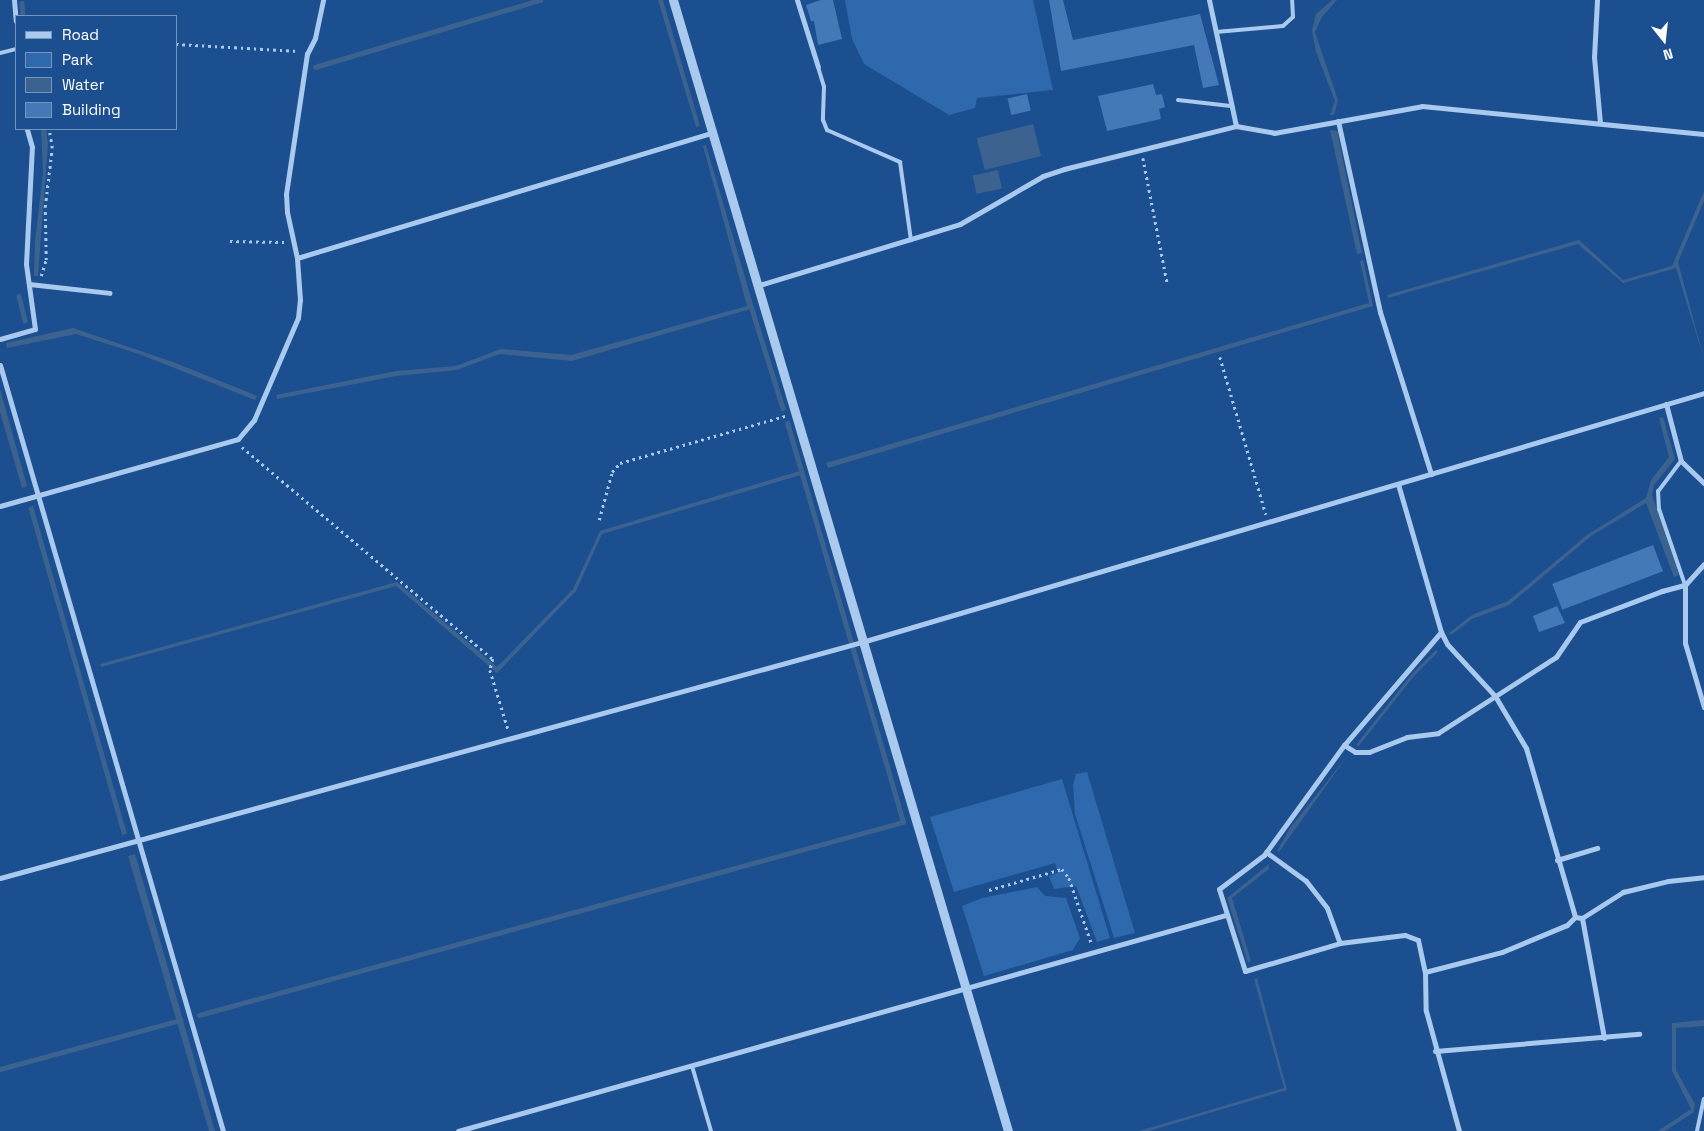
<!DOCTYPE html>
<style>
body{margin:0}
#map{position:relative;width:1704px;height:1131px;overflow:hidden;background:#1b4f8f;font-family:"Space Grotesk",sans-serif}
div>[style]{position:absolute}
.green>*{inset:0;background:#2e69ad}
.water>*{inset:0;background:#3c6290;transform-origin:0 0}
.stream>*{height:4.5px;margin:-2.25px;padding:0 2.25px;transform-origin:2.25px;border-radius:2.25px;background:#3c6290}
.building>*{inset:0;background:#4478b7;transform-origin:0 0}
.path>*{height:2.5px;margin-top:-1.25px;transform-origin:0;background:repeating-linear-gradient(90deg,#a9c9ee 0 2.5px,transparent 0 6.5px)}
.service>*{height:4px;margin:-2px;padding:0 2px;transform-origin:2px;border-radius:2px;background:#a9c9ee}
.minor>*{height:5px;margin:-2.5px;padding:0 2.5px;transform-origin:2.5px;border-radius:2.5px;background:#a9c9ee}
.tertiary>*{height:9px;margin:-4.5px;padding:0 4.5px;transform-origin:4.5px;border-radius:4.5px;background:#a9c9ee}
span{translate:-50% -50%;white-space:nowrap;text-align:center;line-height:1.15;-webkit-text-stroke:4.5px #1b4f8f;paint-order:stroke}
.legend{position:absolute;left:15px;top:15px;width:162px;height:115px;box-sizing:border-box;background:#1b4f8f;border:1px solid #7695bc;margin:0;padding:6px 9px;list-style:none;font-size:15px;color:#fff}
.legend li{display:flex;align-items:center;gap:10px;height:25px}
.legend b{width:25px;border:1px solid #7695bc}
.north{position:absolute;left:1639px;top:15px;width:50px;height:50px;-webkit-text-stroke:4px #1b4f8f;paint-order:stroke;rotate:164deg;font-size:14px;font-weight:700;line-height:20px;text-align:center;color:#fff}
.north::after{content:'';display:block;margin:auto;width:18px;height:22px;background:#fff;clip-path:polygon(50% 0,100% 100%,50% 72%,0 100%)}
</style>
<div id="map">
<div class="green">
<i style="clip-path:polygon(845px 0,1033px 0,1053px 90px,977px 98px,975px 108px,949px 115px,864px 64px,852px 39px)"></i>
<i style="clip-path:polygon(1087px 772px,1135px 933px,1114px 938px,1075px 814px,1073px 785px,1076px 774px)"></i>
<i style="clip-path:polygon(1062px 779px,1110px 938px,1097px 942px,1076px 886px,1054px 889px,1049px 876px,1058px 873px,1055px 863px,954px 892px,930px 817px)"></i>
<i style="clip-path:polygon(1037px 887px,1045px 896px,1066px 898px,1080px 938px,1073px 950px,984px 976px,962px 906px,982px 898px)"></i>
</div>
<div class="water">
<i style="clip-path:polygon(658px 0,663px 0,700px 126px,696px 127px)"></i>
<i style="clip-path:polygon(1332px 0,1337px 0,1322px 17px,1315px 32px,1338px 100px,1334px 115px,1330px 115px,1335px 101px,1316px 52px,1312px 30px,1316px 14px)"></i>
<i style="left:1033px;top:124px;width:33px;height:58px;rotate:76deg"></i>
<i style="clip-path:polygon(41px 129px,46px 129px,48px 144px,38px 276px,34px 276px,35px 241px,43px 173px)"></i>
<i style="clip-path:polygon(1330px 130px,1337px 131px,1362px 253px,1357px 254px)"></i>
<i style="clip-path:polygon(706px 145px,754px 308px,572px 361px,499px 354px,457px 370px,396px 376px,277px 399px,276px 395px,396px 371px,456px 366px,501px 349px,571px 355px,747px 306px,703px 146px)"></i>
<i style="left:998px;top:170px;width:19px;height:26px;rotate:78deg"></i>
<i style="clip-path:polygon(1704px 191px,1704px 201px,1678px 262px,1704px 359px,1676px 268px,1623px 283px,1578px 244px,1388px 298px,1387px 295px,1579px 240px,1623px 280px,1672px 266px)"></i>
<i style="clip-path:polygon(1363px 260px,1373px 306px,828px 468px,826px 463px,1369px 303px,1360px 261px)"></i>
<i style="clip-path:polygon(73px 328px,173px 362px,257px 396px,255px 400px,139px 354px,76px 334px,7px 348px,6px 343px)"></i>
<i style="clip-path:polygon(0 389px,27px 486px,22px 488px,0 412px)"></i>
<i style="clip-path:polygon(1663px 417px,1675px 459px,1654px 485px,1652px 495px,1679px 575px,1674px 577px,1646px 503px,1591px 536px,1509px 605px,1472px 619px,1451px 635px,1449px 633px,1472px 615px,1508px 601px,1587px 535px,1646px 498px,1651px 480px,1669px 457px,1659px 418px)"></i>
<i style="clip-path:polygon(803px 470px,804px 474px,602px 534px,576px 591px,497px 673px,396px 586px,101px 667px,100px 664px,397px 582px,497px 667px,573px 589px,600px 531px)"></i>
<i style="left:33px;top:506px;width:341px;height:5px;rotate:74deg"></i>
<i style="clip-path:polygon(1436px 650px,1438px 652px,1414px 676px,1358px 747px,1356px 745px,1411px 675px)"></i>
<i style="clip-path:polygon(1348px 755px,1279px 852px,1277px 851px,1290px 828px)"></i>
<i style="clip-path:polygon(135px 854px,215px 1131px,209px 1131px,128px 856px)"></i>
<i style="clip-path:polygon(1269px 864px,1269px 869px,1232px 898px,1251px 961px,1248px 963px,1227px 898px)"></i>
<i style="clip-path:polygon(1257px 978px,1287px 1090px,1149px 1131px,1139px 1131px,1284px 1088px,1254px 979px)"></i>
<i style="clip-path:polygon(1704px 1020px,1704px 1026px,1676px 1028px,1676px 1070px,1695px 1104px,1694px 1112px,1665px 1131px,1658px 1131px,1691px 1109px,1672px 1071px,1672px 1023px)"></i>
</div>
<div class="stream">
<i style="left:22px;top:3px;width:13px;rotate:86deg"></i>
<i style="left:315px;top:67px;width:235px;rotate:-16.6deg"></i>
<i style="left:19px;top:296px;width:25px;rotate:76deg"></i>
<i style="left:751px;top:306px;width:107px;rotate:72.6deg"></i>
<i style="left:199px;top:1015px;width:730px;rotate:-15.33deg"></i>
<i style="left:903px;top:822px;width:415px;rotate:-106.2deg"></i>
<i style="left:0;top:1069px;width:187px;rotate:-15.2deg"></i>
</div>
<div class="building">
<i style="clip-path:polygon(821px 0,833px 0,842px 39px,818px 45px,814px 21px,811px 21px,806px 5px)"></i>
<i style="clip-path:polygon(1049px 0,1063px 0,1073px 40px,1200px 14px,1219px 85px,1203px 88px,1194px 45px,1061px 71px)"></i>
<i style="clip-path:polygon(1153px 84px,1156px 95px,1162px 94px,1165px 107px,1159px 109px,1161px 119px,1107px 131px,1098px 96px)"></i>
<i style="left:1027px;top:94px;width:17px;height:20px;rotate:77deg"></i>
<i style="left:1653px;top:545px;width:28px;height:108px;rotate:69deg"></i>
<i style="clip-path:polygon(1557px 606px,1565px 623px,1539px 632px,1533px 616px)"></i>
</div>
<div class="path">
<i style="left:176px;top:44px;width:123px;rotate:3.3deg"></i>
<i style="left:1143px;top:158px;width:126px;rotate:79deg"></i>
<i style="left:230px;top:241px;width:54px;rotate:1.1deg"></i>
<i style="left:41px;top:276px;width:17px;rotate:-73deg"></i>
<i style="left:46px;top:260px;width:53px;rotate:-91.1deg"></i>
<i style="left:45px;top:207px;width:59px;rotate:-83.2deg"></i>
<i style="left:52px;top:148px;width:19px;rotate:-99deg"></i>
<i style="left:1220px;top:357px;width:164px;rotate:73.7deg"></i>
<i style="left:242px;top:447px;width:329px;rotate:40.2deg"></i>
<i style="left:493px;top:659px;width:11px;rotate:105deg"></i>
<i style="left:490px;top:670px;width:62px;rotate:73deg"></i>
<i style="left:599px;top:520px;width:50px;rotate:-74.8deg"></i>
<i style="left:612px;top:472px;width:12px;rotate:-48deg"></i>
<i style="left:620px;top:463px;width:172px;rotate:-15.9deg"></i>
<i style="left:989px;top:890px;width:76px;rotate:-16deg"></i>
<i style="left:1062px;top:869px;width:11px;rotate:52deg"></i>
<i style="left:1069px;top:878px;width:68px;rotate:71deg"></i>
</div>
<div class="service">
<i style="left:1216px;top:32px;width:67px;rotate:-5.1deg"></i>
<i style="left:1283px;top:26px;width:13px;rotate:-42deg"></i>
<i style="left:1293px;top:17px;width:17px;rotate:-93deg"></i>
<i style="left:0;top:53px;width:16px;rotate:-14deg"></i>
<i style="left:818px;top:67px;width:21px;rotate:73deg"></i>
<i style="left:824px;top:87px;width:33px;rotate:92deg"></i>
<i style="left:823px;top:120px;width:11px;rotate:68deg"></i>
<i style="left:827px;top:130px;width:80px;rotate:23.7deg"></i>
<i style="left:900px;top:162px;width:79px;rotate:82deg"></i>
<i style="left:1178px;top:100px;width:53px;rotate:6.5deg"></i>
<i style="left:1681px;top:461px;width:38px;rotate:127deg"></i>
<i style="left:1658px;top:491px;width:18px;rotate:87deg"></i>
<i style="left:1659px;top:509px;width:80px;rotate:71.1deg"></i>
<i style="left:692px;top:1066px;width:68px;rotate:73.7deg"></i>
<i style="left:1697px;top:1131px;width:33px;rotate:-78deg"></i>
</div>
<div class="minor">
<i style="left:14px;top:0;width:21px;rotate:85deg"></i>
<i style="left:797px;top:0;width:70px;rotate:72.6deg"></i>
<i style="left:1209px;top:0;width:129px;rotate:77.9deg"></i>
<i style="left:1597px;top:0;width:57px;rotate:93deg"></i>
<i style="left:1594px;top:57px;width:66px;rotate:84.8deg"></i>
<i style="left:1338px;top:121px;width:196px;rotate:77.6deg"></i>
<i style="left:1380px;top:312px;width:170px;rotate:72.5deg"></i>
<i style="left:297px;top:258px;width:47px;rotate:-102.3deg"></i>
<i style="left:287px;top:212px;width:18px;rotate:-93deg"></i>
<i style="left:286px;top:194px;width:142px;rotate:-81.5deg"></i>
<i style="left:307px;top:54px;width:18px;rotate:-63deg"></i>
<i style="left:315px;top:38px;width:39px;rotate:-78deg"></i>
<i style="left:29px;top:284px;width:81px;rotate:6.3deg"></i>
<i style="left:756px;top:286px;width:213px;rotate:-16.9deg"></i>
<i style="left:960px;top:224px;width:96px;rotate:-30deg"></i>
<i style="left:1043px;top:176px;width:22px;rotate:-18deg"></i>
<i style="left:1064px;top:169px;width:177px;rotate:-14deg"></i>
<i style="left:1236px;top:126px;width:39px;rotate:10deg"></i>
<i style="left:1274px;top:133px;width:150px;rotate:-10.3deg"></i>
<i style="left:1422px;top:106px;width:283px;rotate:5.7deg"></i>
<i style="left:0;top:339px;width:36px;rotate:-16deg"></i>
<i style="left:35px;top:329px;width:66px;rotate:-97.9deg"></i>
<i style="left:26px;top:264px;width:117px;rotate:-87.1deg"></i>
<i style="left:32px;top:147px;width:19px;rotate:-106deg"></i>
<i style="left:0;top:365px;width:798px;rotate:73.77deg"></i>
<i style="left:1666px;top:404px;width:59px;rotate:75.3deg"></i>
<i style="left:1681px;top:461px;width:32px;rotate:44deg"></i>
<i style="left:1398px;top:484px;width:154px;rotate:73.8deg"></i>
<i style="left:1441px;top:632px;width:149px;rotate:130.6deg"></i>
<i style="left:1344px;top:745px;width:136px;rotate:126deg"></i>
<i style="left:1264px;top:855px;width:56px;rotate:142.9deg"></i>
<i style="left:1219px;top:889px;width:86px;rotate:72.4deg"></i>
<i style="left:1245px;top:971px;width:99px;rotate:-16.4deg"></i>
<i style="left:1340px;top:943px;width:65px;rotate:-7deg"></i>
<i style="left:1405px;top:935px;width:14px;rotate:21deg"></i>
<i style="left:1418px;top:940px;width:33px;rotate:78deg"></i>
<i style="left:1425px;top:972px;width:39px;rotate:89deg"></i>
<i style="left:1426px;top:1011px;width:124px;rotate:74.6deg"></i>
<i style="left:0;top:506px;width:247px;rotate:-15.7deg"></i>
<i style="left:238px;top:439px;width:25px;rotate:-50deg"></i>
<i style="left:254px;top:420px;width:111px;rotate:-66.7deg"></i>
<i style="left:298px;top:318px;width:18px;rotate:-84deg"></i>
<i style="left:300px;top:300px;width:42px;rotate:-94.1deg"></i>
<i style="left:297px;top:258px;width:433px;rotate:-16.8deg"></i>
<i style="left:1685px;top:585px;width:58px;rotate:90deg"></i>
<i style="left:1685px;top:643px;width:67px;rotate:73.5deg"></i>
<i style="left:1441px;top:632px;width:13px;rotate:63deg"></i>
<i style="left:1447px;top:644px;width:71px;rotate:47.3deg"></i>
<i style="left:1495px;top:696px;width:61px;rotate:59.2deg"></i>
<i style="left:1526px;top:748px;width:176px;rotate:73.8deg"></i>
<i style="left:1575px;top:917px;width:7px;rotate:8deg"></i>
<i style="left:1582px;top:918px;width:49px;rotate:-32.4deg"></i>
<i style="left:1623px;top:892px;width:46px;rotate:-13.7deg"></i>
<i style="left:1668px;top:881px;width:36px;rotate:-6deg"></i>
<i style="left:1344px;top:745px;width:13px;rotate:32deg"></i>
<i style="left:1355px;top:752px;width:14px"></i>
<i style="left:1369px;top:752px;width:41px;rotate:-21.5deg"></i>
<i style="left:1407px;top:737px;width:31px;rotate:-7deg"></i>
<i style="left:1438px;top:733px;width:140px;rotate:-32.8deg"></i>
<i style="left:1556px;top:657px;width:42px;rotate:-55.6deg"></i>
<i style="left:1580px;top:622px;width:88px;rotate:-20.7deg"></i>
<i style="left:1662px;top:591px;width:24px;rotate:-15deg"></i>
<i style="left:1685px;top:585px;width:28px;rotate:-48deg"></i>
<i style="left:1266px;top:852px;width:49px;rotate:35.9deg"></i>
<i style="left:1306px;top:881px;width:34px;rotate:52deg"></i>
<i style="left:1327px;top:908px;width:37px;rotate:70deg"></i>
<i style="left:1557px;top:860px;width:42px;rotate:-16.7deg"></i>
<i style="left:0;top:878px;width:894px;rotate:-15.31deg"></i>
<i style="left:862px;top:642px;width:878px;rotate:-16.47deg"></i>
<i style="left:1582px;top:918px;width:122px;rotate:79.6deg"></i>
<i style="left:1425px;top:972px;width:80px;rotate:-14.6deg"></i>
<i style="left:1502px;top:952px;width:70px;rotate:-22.6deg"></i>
<i style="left:1567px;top:925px;width:11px;rotate:-45deg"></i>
<i style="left:1435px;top:1051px;width:205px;rotate:-4.8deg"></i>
<i style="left:458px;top:1131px;width:798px;rotate:-15.71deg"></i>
</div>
<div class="tertiary">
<i style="left:673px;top:0;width:1180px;rotate:73.5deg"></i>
</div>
<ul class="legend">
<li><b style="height:6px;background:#a9c9ee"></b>Road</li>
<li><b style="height:14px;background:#2e69ad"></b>Park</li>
<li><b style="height:14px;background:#3c6290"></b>Water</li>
<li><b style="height:14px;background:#4478b7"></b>Building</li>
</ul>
<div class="north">N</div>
</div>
